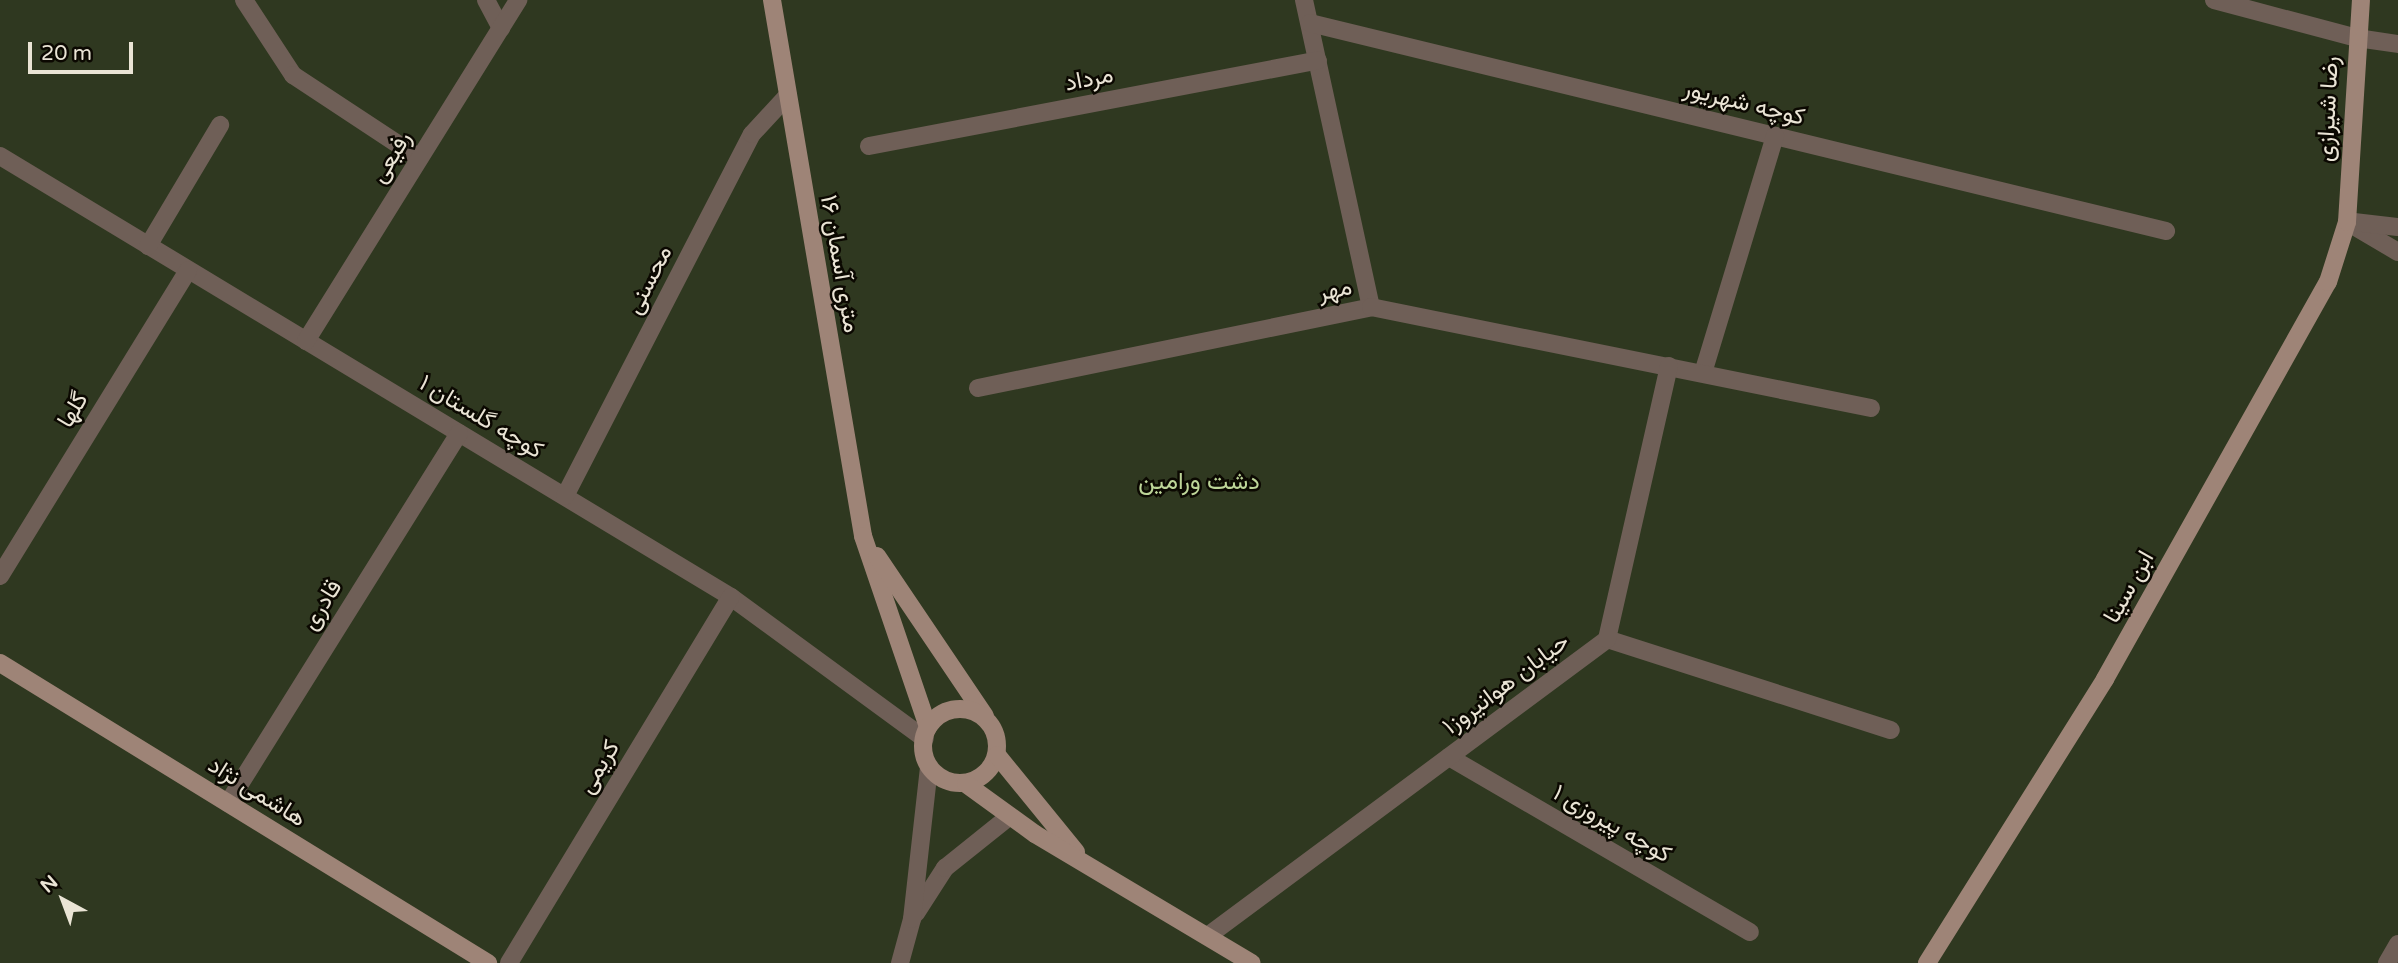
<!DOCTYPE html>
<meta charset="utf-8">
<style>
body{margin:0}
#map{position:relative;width:2398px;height:963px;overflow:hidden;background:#261d04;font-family:"Varela Round",Vazirmatn,sans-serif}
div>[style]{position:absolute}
.green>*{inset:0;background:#2f3820;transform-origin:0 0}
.lane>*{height:18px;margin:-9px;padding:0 9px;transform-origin:9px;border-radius:9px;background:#6f5f57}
.street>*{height:18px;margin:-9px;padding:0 9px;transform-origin:9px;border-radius:9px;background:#6f5f57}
.secondary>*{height:18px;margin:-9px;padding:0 9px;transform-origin:9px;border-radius:9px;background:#9e8477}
.secondary>.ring{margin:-9px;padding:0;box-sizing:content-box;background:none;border:18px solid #9e8477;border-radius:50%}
span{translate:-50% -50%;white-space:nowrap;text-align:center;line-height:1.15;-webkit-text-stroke:5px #0b0801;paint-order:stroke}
.street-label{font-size:24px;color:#eae4d5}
.park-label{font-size:24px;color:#bdd598}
.north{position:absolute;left:28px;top:865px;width:70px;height:70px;-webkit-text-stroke:5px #0b0801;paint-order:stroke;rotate:319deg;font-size:19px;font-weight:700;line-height:28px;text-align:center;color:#eae4d5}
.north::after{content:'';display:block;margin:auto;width:24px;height:32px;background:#eae4d5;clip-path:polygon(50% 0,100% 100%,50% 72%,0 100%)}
.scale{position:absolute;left:28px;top:42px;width:105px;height:32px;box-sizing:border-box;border:4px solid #eae4d5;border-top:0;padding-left:9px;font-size:21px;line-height:24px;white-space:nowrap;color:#eae4d5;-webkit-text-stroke:5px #0b0801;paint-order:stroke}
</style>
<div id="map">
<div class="green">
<i style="left:0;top:0;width:2398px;height:963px"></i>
</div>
<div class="lane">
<i style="left:486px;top:0;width:32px;rotate:62deg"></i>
</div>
<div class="street">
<i style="left:244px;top:0;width:90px;rotate:56.8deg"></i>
<i style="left:293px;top:75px;width:151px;rotate:33.4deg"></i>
<i style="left:1304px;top:0;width:314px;rotate:77.7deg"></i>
<i style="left:2214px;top:0;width:148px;rotate:14.9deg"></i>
<i style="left:2357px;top:38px;width:41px;rotate:8.3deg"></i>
<i style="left:1310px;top:23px;width:881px;rotate:13.66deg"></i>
<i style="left:869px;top:146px;width:457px;rotate:-10.8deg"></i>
<i style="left:0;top:156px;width:854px;rotate:31.1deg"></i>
<i style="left:731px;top:597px;width:240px;rotate:36.2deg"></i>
<i style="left:2347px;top:222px;width:59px;rotate:30.5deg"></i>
<i style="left:2354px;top:222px;width:44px;rotate:6.5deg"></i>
<i style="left:148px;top:246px;width:141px;rotate:-59.2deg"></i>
<i style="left:306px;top:341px;width:402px;rotate:-58.1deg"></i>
<i style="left:1703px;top:373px;width:248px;rotate:-73.1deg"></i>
<i style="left:978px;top:388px;width:401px;rotate:-11.6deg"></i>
<i style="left:1371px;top:307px;width:510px;rotate:11.42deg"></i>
<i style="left:565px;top:496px;width:407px;rotate:-62.7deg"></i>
<i style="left:752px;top:134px;width:53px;rotate:-47.3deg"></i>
<i style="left:0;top:576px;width:359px;rotate:-58.4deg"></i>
<i style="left:1607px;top:639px;width:298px;rotate:17.8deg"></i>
<i style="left:1449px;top:757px;width:348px;rotate:30.2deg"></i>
<i style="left:228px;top:803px;width:436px;rotate:-58deg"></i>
<i style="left:916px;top:913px;width:54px;rotate:-57.2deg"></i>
<i style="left:945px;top:868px;width:83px;rotate:-38.7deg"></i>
<i style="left:1209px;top:935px;width:496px;rotate:-36.6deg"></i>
<i style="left:1607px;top:639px;width:280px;rotate:-77.2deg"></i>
<i style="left:509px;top:963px;width:428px;rotate:-58.8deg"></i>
<i style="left:900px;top:963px;width:46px;rotate:-74.7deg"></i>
<i style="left:912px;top:919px;width:152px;rotate:-83.6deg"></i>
<i style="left:2387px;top:963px;width:22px;rotate:-60deg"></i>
</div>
<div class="secondary">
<i style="left:772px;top:0;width:544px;rotate:80.36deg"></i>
<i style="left:863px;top:536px;width:202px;rotate:71.2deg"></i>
<i style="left:877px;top:556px;width:193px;rotate:56deg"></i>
<i style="left:0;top:663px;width:573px;rotate:31.58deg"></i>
<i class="ring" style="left:923px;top:709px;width:56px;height:56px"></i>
<i style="left:997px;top:755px;width:125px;rotate:50.8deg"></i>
<i style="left:966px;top:784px;width:85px;rotate:35.9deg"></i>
<i style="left:1035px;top:834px;width:252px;rotate:30.8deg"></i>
<i style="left:1927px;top:963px;width:335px;rotate:-57.9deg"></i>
<i style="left:2105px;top:679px;width:455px;rotate:-60.7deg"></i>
<i style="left:2328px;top:282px;width:63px;rotate:-72.4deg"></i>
<i style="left:2347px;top:222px;width:222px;rotate:-86.4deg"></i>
</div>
<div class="street-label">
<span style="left:1089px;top:79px;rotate:-11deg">مرداد</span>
<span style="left:1744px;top:103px;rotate:14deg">کوچه شهریور</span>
<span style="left:2328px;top:109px;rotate:-87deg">رضا شیرازی</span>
<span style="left:391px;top:157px;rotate:-58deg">رفیعی</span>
<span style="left:840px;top:264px;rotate:80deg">۱۶ متری آسمان</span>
<span style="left:649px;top:280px;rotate:-63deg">محسنی</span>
<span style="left:1335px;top:290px;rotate:-12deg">مهر</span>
<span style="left:73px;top:410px;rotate:-59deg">گلها</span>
<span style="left:481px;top:417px;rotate:31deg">کوچه گلستان ۱</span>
<span style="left:2129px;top:587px;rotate:-61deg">ابن سینا</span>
<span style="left:322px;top:605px;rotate:-58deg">قادری</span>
<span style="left:1506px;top:684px;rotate:-37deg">حیابان هوانیروز۱</span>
<span style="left:599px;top:767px;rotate:-59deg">کریمی</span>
<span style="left:257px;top:792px;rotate:32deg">هاشمی نژاد</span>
<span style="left:1612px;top:824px;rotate:30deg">کوچه پیروزی ۱</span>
</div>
<div class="park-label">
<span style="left:1199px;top:482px">دشت ورامین</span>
</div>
<div class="north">N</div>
<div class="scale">20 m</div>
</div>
